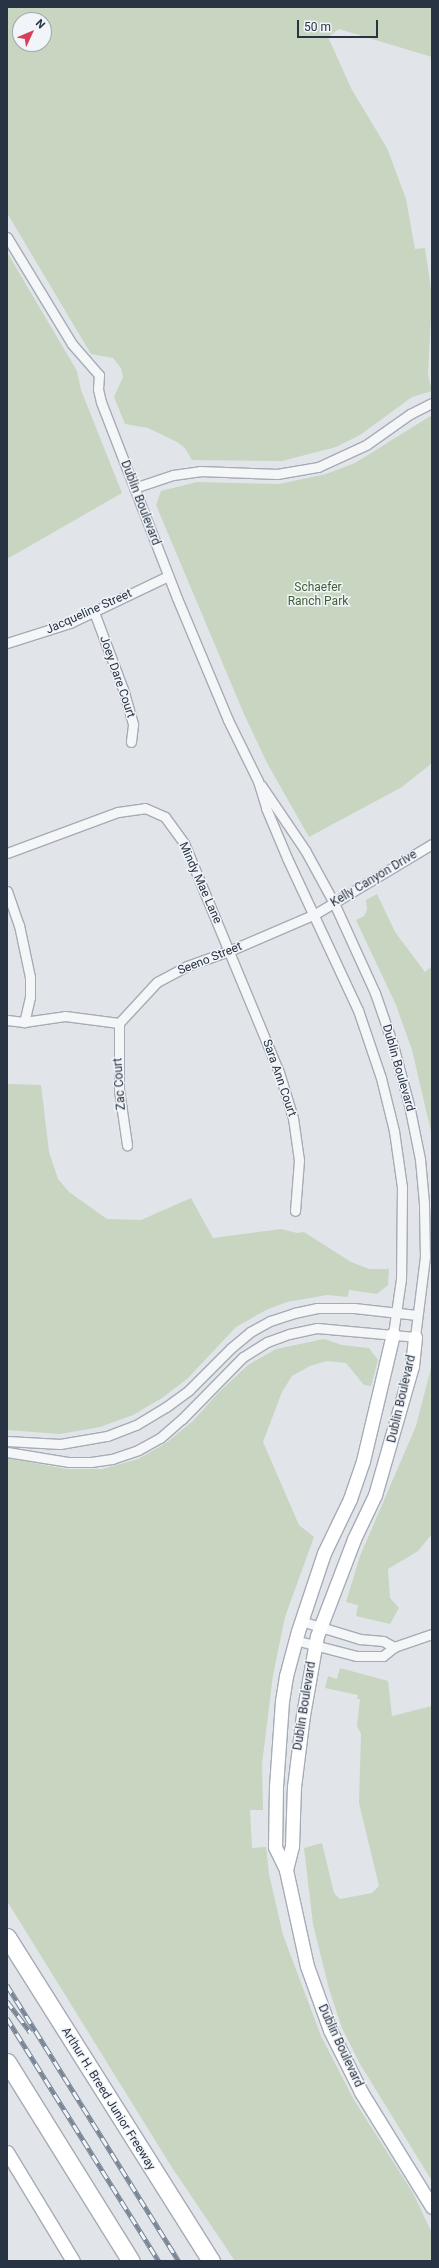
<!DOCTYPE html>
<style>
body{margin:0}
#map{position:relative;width:439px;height:2268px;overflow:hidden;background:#e1e5ea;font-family:Roboto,sans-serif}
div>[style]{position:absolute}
.green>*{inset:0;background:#c7d5c1}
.roads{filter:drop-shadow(1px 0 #a6acb5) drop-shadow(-1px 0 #a6acb5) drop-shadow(0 1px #a6acb5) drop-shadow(0 -1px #a6acb5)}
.street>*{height:9px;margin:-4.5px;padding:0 4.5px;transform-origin:4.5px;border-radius:4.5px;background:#f4f6f8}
.secondary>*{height:13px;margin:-6.5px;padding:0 6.5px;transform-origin:6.5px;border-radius:6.5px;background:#fff}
.highway>*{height:17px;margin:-8.5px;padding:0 8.5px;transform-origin:8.5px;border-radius:8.5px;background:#fff}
.rail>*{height:4.5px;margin-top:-2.25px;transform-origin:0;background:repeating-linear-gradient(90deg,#f1f4f8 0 9px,#798595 0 18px);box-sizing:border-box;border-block:1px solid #798595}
span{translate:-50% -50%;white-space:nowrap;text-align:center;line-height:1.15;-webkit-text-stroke:3px #f1f4f8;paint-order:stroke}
.street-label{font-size:12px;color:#283343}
.park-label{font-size:12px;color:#3f6035}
.frame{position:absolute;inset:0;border:8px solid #283343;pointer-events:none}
.north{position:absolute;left:12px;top:12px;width:40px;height:40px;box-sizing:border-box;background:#f1f4f8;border:1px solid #a1a7b0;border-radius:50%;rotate:46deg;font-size:11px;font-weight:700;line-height:16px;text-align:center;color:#283343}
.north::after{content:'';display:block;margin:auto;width:14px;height:18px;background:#d63f5c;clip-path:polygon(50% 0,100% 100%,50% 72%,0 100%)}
.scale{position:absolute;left:297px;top:20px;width:81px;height:18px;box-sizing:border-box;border:2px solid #283343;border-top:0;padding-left:5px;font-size:12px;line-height:14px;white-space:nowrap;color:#283343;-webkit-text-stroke:3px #f1f4f8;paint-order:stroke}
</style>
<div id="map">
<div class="green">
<i style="clip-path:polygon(evenodd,7px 7px,432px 7px,432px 57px,339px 29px,328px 37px,352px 90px,387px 148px,406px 199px,415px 249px,425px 248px,432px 296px,428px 375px,432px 391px,412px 397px,360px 435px,336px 447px,282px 461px,192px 460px,185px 448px,177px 442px,148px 428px,125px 424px,114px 397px,123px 377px,121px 368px,113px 358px,91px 354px,7px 213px,7px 7px,20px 20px,44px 20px,44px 44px,20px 44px,20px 20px)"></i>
<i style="clip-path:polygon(7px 252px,77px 371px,81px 390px,122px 493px,7px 559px)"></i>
<i style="clip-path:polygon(432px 415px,432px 763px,402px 787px,309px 837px,267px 763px,244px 714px,156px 505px,161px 491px,197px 482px,279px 484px,326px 474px,355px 463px)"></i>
<i style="clip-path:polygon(377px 894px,395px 932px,425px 972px,432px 966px,432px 1136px,412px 1050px,396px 1005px,356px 920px,364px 916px,367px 910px,366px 900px)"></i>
<i style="clip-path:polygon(7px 1084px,41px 1085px,49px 1152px,58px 1179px,69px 1192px,107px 1219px,141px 1220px,191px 1198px,213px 1238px,281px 1229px,297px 1233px,304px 1232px,351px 1262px,369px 1269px,389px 1269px,388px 1285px,377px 1294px,349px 1290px,348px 1297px,327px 1295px,287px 1302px,266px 1310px,236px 1327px,187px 1379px,162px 1398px,133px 1415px,100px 1427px,60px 1434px,7px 1430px)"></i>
<i style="clip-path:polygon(324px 1339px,342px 1345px,369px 1348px,378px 1360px,371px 1386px,364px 1385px,346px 1363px,327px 1361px,310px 1366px,292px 1376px,282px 1392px,263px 1442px,299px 1525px,314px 1537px,285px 1617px,273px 1675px,262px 1764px,263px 1810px,250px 1810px,252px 1848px,266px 1847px,269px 1874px,283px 1935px,321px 2036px,354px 2100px,413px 2193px,432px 2233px,432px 2261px,235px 2261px,171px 2166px,7px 1901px,7px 1458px,66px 1469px,102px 1469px,138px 1459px,166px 1443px,193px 1421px,219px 1392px,248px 1365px,276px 1349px)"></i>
<i style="clip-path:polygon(432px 1364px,432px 1534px,418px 1551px,388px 1569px,390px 1598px,399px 1608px,390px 1624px,356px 1616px,358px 1605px,346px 1602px,360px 1556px,416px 1426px)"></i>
<i style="clip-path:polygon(340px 1668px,388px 1681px,392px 1716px,432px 1706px,432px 2181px,360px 2064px,342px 2028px,329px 1989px,313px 1924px,304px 1848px,322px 1843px,334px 1893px,340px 1899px,372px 1893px,379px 1886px,359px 1803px,361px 1734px,357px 1726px,360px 1699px,357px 1699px,358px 1695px,325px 1688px,328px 1676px,337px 1679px)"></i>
</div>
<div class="roads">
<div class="street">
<i style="left:7px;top:237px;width:125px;rotate:58.7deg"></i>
<i style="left:72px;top:344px;width:41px;rotate:48.9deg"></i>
<i style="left:99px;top:375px;width:14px;rotate:94deg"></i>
<i style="left:98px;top:389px;width:13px;rotate:77deg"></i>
<i style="left:101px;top:402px;width:210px;rotate:68.8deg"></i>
<i style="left:177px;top:598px;width:132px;rotate:67.3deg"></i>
<i style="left:228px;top:720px;width:68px;rotate:63.8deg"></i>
<i style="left:258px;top:781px;width:28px;rotate:73deg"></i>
<i style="left:266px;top:808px;width:54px;rotate:67.2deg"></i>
<i style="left:287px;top:858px;width:168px;rotate:65deg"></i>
<i style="left:358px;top:1010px;width:72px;rotate:71.3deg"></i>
<i style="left:381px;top:1078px;width:55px;rotate:76.2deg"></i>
<i style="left:394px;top:1131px;width:57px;rotate:81.9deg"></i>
<i style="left:402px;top:1187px;width:92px;rotate:90.6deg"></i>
<i style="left:401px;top:1279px;width:56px;rotate:98.3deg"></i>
<i style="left:134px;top:488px;width:41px;rotate:-18.4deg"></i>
<i style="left:173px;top:475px;width:27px;rotate:-8deg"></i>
<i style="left:200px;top:471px;width:77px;rotate:2.2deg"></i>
<i style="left:277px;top:474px;width:42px;rotate:-9.7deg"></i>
<i style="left:318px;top:467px;width:53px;rotate:-24.6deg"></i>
<i style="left:366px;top:445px;width:54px;rotate:-35.2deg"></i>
<i style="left:410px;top:414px;width:25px;rotate:-27deg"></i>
<i style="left:94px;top:612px;width:82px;rotate:69.4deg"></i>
<i style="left:123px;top:689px;width:37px;rotate:74deg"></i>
<i style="left:133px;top:725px;width:17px;rotate:97deg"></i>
<i style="left:7px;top:643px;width:66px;rotate:-17.6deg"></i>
<i style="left:70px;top:623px;width:109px;rotate:-25.6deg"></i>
<i style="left:7px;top:853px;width:118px;rotate:-20.3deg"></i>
<i style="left:118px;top:812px;width:27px;rotate:-8deg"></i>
<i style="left:145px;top:808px;width:22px;rotate:24deg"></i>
<i style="left:165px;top:817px;width:32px;rotate:54deg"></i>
<i style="left:184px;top:843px;width:248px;rotate:67.5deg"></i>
<i style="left:279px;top:1072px;width:48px;rotate:73.1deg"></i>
<i style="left:293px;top:1118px;width:42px;rotate:81.9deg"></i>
<i style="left:299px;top:1160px;width:51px;rotate:94.5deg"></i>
<i style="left:7px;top:891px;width:36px;rotate:71deg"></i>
<i style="left:19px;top:925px;width:53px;rotate:78.1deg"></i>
<i style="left:30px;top:977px;width:20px;rotate:90deg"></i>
<i style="left:30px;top:997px;width:26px;rotate:103deg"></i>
<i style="left:7px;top:1020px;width:17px;rotate:7deg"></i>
<i style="left:24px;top:1022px;width:41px;rotate:-8.3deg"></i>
<i style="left:65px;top:1016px;width:54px;rotate:7.4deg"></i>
<i style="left:119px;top:1023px;width:56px;rotate:-47.2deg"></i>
<i style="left:157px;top:982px;width:34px;rotate:-28deg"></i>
<i style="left:187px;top:966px;width:45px;rotate:-19.7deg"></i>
<i style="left:229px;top:951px;width:94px;rotate:-23.3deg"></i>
<i style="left:315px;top:914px;width:136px;rotate:-30.9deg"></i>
<i style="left:119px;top:1023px;width:67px;rotate:90deg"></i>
<i style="left:119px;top:1090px;width:56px;rotate:81.7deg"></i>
<i style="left:7px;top:1441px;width:53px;rotate:3.2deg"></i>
<i style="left:60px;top:1444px;width:48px;rotate:-9.7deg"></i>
<i style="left:107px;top:1436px;width:31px;rotate:-21deg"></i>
<i style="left:136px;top:1425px;width:35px;rotate:-31deg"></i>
<i style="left:166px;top:1407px;width:29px;rotate:-36deg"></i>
<i style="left:189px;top:1390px;width:59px;rotate:-45deg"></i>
<i style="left:231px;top:1348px;width:25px;rotate:-40deg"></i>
<i style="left:250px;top:1332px;width:23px;rotate:-29deg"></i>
<i style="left:270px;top:1321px;width:25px;rotate:-18deg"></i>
<i style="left:294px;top:1313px;width:24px;rotate:-12deg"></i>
<i style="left:317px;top:1308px;width:37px"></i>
<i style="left:354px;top:1308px;width:63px;rotate:6.3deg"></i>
<i style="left:7px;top:1452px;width:63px;rotate:9.2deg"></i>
<i style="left:69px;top:1462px;width:22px"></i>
<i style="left:91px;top:1462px;width:21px;rotate:-8deg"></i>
<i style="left:112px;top:1459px;width:28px;rotate:-19deg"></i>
<i style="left:138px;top:1450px;width:25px;rotate:-29deg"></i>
<i style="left:160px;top:1438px;width:29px;rotate:-41deg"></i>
<i style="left:182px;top:1419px;width:87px;rotate:-45.5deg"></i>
<i style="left:243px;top:1357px;width:28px;rotate:-32deg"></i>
<i style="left:267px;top:1342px;width:23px;rotate:-20deg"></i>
<i style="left:289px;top:1334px;width:29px;rotate:-12deg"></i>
<i style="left:317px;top:1328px;width:98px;rotate:5.2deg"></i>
<i style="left:415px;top:1337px;width:81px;rotate:-82.9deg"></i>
<i style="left:425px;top:1257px;width:54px;rotate:-91.1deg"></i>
<i style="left:424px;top:1203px;width:44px;rotate:-95.2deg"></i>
<i style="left:420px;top:1159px;width:55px;rotate:-101.5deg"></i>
<i style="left:409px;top:1105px;width:62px;rotate:-104.9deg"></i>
<i style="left:393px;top:1045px;width:55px;rotate:-109.1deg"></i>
<i style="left:375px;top:993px;width:99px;rotate:-114.5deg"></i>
<i style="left:334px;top:903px;width:60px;rotate:-118.7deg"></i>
<i style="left:305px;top:850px;width:78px;rotate:-124.1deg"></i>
<i style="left:301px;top:1621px;width:62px;rotate:17deg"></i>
<i style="left:360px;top:1639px;width:23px;rotate:5deg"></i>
<i style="left:383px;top:1641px;width:13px;rotate:29deg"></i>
<i style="left:295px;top:1640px;width:64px;rotate:14.5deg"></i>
<i style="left:357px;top:1656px;width:26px"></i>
<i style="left:383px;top:1656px;width:14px;rotate:-39deg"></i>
<i style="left:394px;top:1647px;width:40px;rotate:-18.9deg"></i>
</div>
<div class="secondary">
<i style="left:393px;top:1334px;width:130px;rotate:103.3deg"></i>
<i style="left:363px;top:1461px;width:40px;rotate:108.9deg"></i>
<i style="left:350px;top:1499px;width:60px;rotate:115.7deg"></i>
<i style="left:324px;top:1553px;width:82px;rotate:108.4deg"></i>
<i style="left:298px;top:1631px;width:47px;rotate:104.9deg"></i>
<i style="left:286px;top:1676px;width:25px;rotate:99deg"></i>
<i style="left:282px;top:1701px;width:85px;rotate:94deg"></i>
<i style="left:276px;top:1786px;width:61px;rotate:90.9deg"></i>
<i style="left:275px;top:1847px;width:25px;rotate:64deg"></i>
<i style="left:286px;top:1870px;width:98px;rotate:77.7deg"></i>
<i style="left:307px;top:1966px;width:68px;rotate:70.2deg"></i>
<i style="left:330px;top:2030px;width:69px;rotate:63.4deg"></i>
<i style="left:361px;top:2092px;width:135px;rotate:58.3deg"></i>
<i style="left:286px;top:1870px;width:25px;rotate:-76deg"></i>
<i style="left:292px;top:1846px;width:59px;rotate:-88.1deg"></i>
<i style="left:294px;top:1787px;width:73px;rotate:-82.9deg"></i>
<i style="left:303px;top:1715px;width:80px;rotate:-80deg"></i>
<i style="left:317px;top:1636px;width:104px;rotate:-69.1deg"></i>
<i style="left:354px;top:1539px;width:49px;rotate:-64.5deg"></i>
<i style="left:375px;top:1495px;width:134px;rotate:-74deg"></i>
<i style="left:412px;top:1366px;width:29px;rotate:-84deg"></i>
<i style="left:7px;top:2152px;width:127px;rotate:58.8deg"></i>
</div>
<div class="highway">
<i style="left:7px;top:1937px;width:383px;rotate:57.8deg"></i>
<i style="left:7px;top:2062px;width:234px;rotate:58.1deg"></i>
</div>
</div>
<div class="rail">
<i style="left:7px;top:1985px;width:325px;rotate:58.1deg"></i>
<i style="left:7px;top:2001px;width:39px;rotate:53deg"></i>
<i style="left:7px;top:2018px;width:287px;rotate:58deg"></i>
</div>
<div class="street-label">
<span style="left:140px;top:503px;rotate:69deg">Dublin Boulevard</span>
<span style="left:89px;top:612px;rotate:-24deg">Jacqueline Street</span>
<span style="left:117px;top:677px;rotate:71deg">Joey Dare Court</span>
<span style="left:374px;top:879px;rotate:-31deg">Kelly Canyon Drive</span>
<span style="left:200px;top:883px;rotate:66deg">Mindy Mae Lane</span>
<span style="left:210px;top:959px;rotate:-22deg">Seeno Street</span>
<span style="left:398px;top:1068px;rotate:74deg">Dublin Boulevard</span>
<span style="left:279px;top:1078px;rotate:71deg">Sara Ann Court</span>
<span style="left:120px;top:1084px;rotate:-94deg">Zac Court</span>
<span style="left:402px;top:1399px;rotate:-77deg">Dublin Boulevard</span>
<span style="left:305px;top:1706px;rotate:-81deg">Dublin Boulevard</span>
<span style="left:340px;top:2046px;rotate:65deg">Dublin Boulevard</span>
<span style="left:108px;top:2099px;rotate:58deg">Arthur H. Breed Junior Freeway</span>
</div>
<div class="park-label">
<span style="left:318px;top:595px">Schaefer<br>Ranch Park</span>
</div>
<div class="frame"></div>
<div class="north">N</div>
<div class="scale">50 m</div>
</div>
